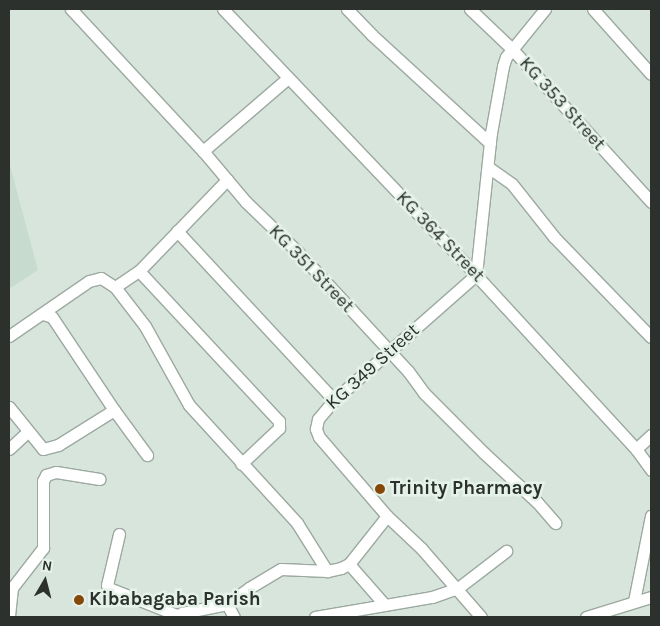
<!DOCTYPE html>
<style>
body{margin:0}
#map{position:relative;width:660px;height:626px;overflow:hidden;background:#d7e5dc;font-family:Karla,sans-serif}
div>[style]{position:absolute}
.built>*{inset:0;background:#c7dccf}
.roads{filter:drop-shadow(1px 0 #9ca9a0) drop-shadow(-1px 0 #9ca9a0) drop-shadow(0 1px #9ca9a0) drop-shadow(0 -1px #9ca9a0)}
.minor>*{height:11px;margin:-5.5px;padding:0 5.5px;transform-origin:5.5px;border-radius:5.5px;background:#fff}
.dots>*{width:14px;height:14px;translate:-50% -50%;box-sizing:border-box;border:2px solid #e4f2e9;border-radius:50%}
span{translate:-50% -50%;white-space:nowrap;text-align:center;line-height:1.15;-webkit-text-stroke:5px #e4f2e9;paint-order:stroke}
.street-label{font-size:19px;color:#2c312e}
.poi-label{font-size:19px;color:#2c312e;font-weight:700}
.left{translate:0 -50%;text-align:left}
.frame{position:absolute;inset:0;border:10px solid #2c312e;pointer-events:none}
.north{position:absolute;left:20px;top:556px;width:50px;height:50px;-webkit-text-stroke:4px #e4f2e9;paint-order:stroke;rotate:8deg;font-size:14px;font-weight:700;line-height:20px;text-align:center;color:#2c312e}
.north::after{content:'';display:block;margin:auto;width:18px;height:22px;background:#2c312e;clip-path:polygon(50% 0,100% 100%,50% 72%,0 100%)}
</style>
<div id="map">
<div class="built">
<i style="clip-path:polygon(9px 162px,38px 270px,9px 289px)"></i>
</div>
<div class="roads">
<div class="minor">
<i style="left:71px;top:9px;width:194px;rotate:47.1deg"></i>
<i style="left:203px;top:151px;width:67px;rotate:49.9deg"></i>
<i style="left:246px;top:202px;width:72px;rotate:43.9deg"></i>
<i style="left:298px;top:252px;width:162px;rotate:47.3deg"></i>
<i style="left:408px;top:371px;width:27px;rotate:54deg"></i>
<i style="left:424px;top:393px;width:85px;rotate:45deg"></i>
<i style="left:484px;top:453px;width:72px;rotate:42.8deg"></i>
<i style="left:537px;top:502px;width:28px;rotate:49deg"></i>
<i style="left:223px;top:9px;width:367px;rotate:46.4deg"></i>
<i style="left:476px;top:275px;width:236px;rotate:47.4deg"></i>
<i style="left:636px;top:449px;width:26px;rotate:54deg"></i>
<i style="left:347px;top:9px;width:36px;rotate:46deg"></i>
<i style="left:372px;top:35px;width:160px;rotate:42.5deg"></i>
<i style="left:470px;top:9px;width:58px;rotate:43.6deg"></i>
<i style="left:512px;top:49px;width:207px;rotate:47.7deg"></i>
<i style="left:593px;top:9px;width:87px;rotate:48.3deg"></i>
<i style="left:203px;top:151px;width:112px;rotate:-40.7deg"></i>
<i style="left:488px;top:167px;width:29px;rotate:35deg"></i>
<i style="left:512px;top:184px;width:68px;rotate:51.6deg"></i>
<i style="left:554px;top:237px;width:139px;rotate:45.9deg"></i>
<i style="left:177px;top:231px;width:231px;rotate:47.1deg"></i>
<i style="left:139px;top:271px;width:205px;rotate:47deg"></i>
<i style="left:279px;top:421px;width:7px;rotate:90deg"></i>
<i style="left:279px;top:428px;width:52px;rotate:136.5deg"></i>
<i style="left:115px;top:287px;width:29px;rotate:-34deg"></i>
<i style="left:139px;top:271px;width:127px;rotate:-46deg"></i>
<i style="left:43px;top:314px;width:9px;rotate:18deg"></i>
<i style="left:52px;top:317px;width:112px;rotate:56.3deg"></i>
<i style="left:114px;top:410px;width:56px;rotate:53.7deg"></i>
<i style="left:9px;top:336px;width:97px;rotate:-34.5deg"></i>
<i style="left:89px;top:281px;width:12px;rotate:-14deg"></i>
<i style="left:101px;top:278px;width:17px;rotate:33deg"></i>
<i style="left:115px;top:287px;width:49px;rotate:52.4deg"></i>
<i style="left:145px;top:326px;width:90px;rotate:60.9deg"></i>
<i style="left:189px;top:405px;width:160px;rotate:47.5deg"></i>
<i style="left:297px;top:523px;width:57px;rotate:58deg"></i>
<i style="left:9px;top:407px;width:54px;rotate:51deg"></i>
<i style="left:43px;top:449px;width:16px;rotate:-15deg"></i>
<i style="left:58px;top:445px;width:66px;rotate:-32deg"></i>
<i style="left:9px;top:449px;width:25px;rotate:-43deg"></i>
<i style="left:636px;top:449px;width:21px;rotate:-43deg"></i>
<i style="left:387px;top:516px;width:104px;rotate:-130.7deg"></i>
<i style="left:319px;top:437px;width:9px;rotate:-111deg"></i>
<i style="left:316px;top:429px;width:10px;rotate:-79deg"></i>
<i style="left:318px;top:419px;width:25px;rotate:-50deg"></i>
<i style="left:334px;top:400px;width:189px;rotate:-41.4deg"></i>
<i style="left:476px;top:275px;width:143px;rotate:-84deg"></i>
<i style="left:491px;top:133px;width:68px;rotate:-79.8deg"></i>
<i style="left:503px;top:66px;width:9px;rotate:-72deg"></i>
<i style="left:506px;top:57px;width:62px;rotate:-50.9deg"></i>
<i style="left:119px;top:534px;width:52px;rotate:103.2deg"></i>
<i style="left:107px;top:585px;width:4px;rotate:56deg"></i>
<i style="left:109px;top:588px;width:73px;rotate:21.7deg"></i>
<i style="left:349px;top:564px;width:53px;rotate:48.8deg"></i>
<i style="left:634px;top:601px;width:87px;rotate:-78.7deg"></i>
<i style="left:227px;top:604px;width:15px;rotate:62deg"></i>
<i style="left:9px;top:616px;width:28px;rotate:-84deg"></i>
<i style="left:12px;top:588px;width:51px;rotate:-52.2deg"></i>
<i style="left:43px;top:548px;width:67px;rotate:-90deg"></i>
<i style="left:43px;top:481px;width:7px;rotate:-63deg"></i>
<i style="left:46px;top:475px;width:10px;rotate:-17deg"></i>
<i style="left:56px;top:472px;width:44px;rotate:9.2deg"></i>
<i style="left:173px;top:617px;width:10px;rotate:-24deg"></i>
<i style="left:182px;top:613px;width:46px;rotate:-11.3deg"></i>
<i style="left:227px;top:604px;width:27px;rotate:-36deg"></i>
<i style="left:249px;top:588px;width:37px;rotate:-31deg"></i>
<i style="left:281px;top:569px;width:46px;rotate:2.5deg"></i>
<i style="left:327px;top:571px;width:14px;rotate:-12deg"></i>
<i style="left:341px;top:568px;width:9px;rotate:-27deg"></i>
<i style="left:349px;top:564px;width:61px;rotate:-51.6deg"></i>
<i style="left:387px;top:516px;width:47px;rotate:43.3deg"></i>
<i style="left:421px;top:548px;width:91px;rotate:49deg"></i>
<i style="left:315px;top:617px;width:119px;rotate:-9.7deg"></i>
<i style="left:432px;top:597px;width:28px;rotate:-19deg"></i>
<i style="left:458px;top:588px;width:61px;rotate:-37.6deg"></i>
<i style="left:586px;top:617px;width:68px;rotate:-17.1deg"></i>
</div>
</div>
<div class="dots">
<i style="left:380px;top:489px;background:#864808"></i>
<i style="left:79px;top:600px;background:#864808"></i>
</div>
<div class="street-label">
<span style="left:562px;top:104px;rotate:48deg">KG 353 Street</span>
<span style="left:440px;top:237px;rotate:46deg">KG 364 Street</span>
<span style="left:311px;top:269px;rotate:46deg">KG 351 Street</span>
<span style="left:373px;top:367px;rotate:-42deg">KG 349 Street</span>
</div>
<div class="poi-label">
<span class="left" style="left:390px;top:489px">Trinity Pharmacy</span>
<span class="left" style="left:89px;top:600px">Kibabagaba Parish</span>
</div>
<div class="frame"></div>
<div class="north">N</div>
</div>
